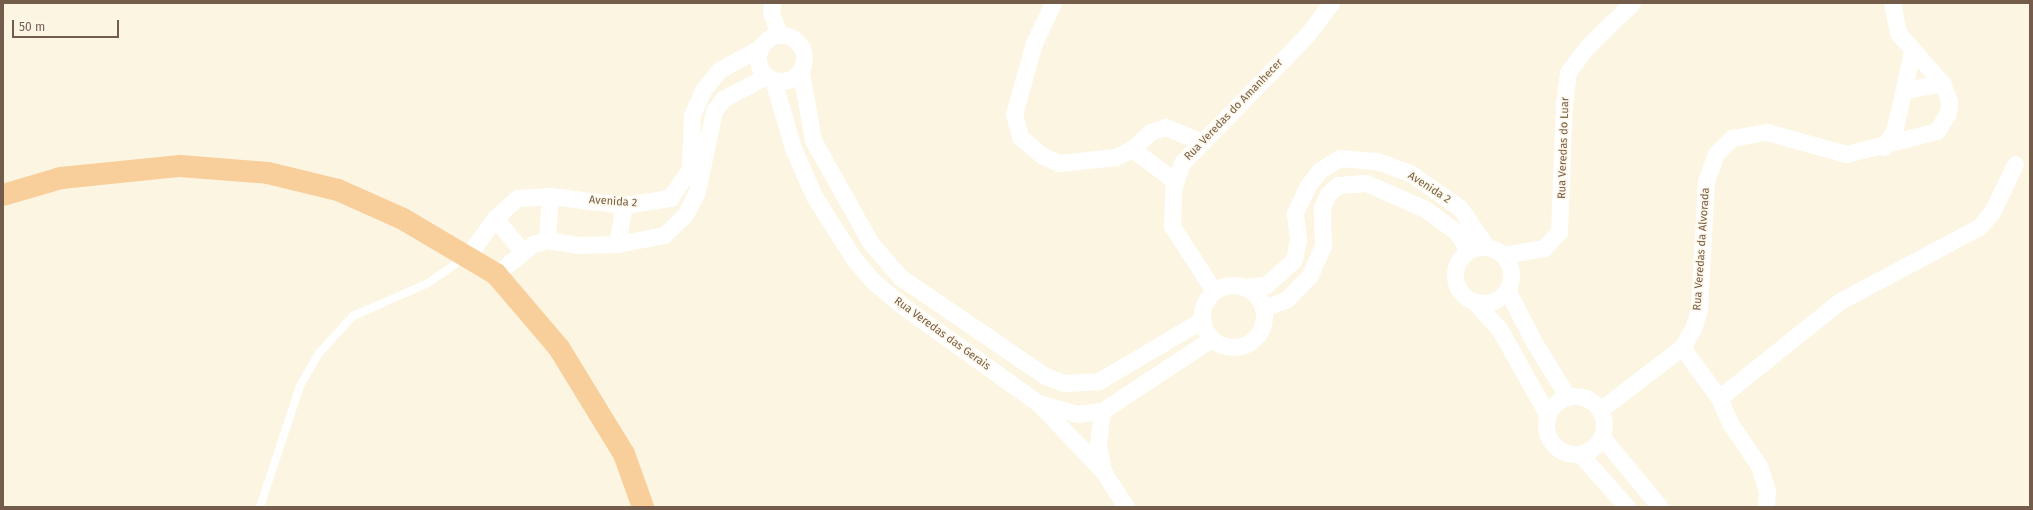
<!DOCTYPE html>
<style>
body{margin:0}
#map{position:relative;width:2033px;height:510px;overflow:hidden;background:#fcf5e2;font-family:"Fira Sans",sans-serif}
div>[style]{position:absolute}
.service>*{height:8px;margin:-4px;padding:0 4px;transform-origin:4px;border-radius:4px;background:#fff}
.minor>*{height:17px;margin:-8.5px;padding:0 8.5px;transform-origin:8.5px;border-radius:8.5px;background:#fff}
.minor>.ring{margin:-8.5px;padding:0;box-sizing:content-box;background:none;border:17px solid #fff;border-radius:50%}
.trunk>*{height:22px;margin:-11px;padding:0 11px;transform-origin:11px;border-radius:11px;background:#f8ce9a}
span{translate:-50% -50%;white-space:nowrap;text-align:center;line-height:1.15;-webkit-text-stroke:3px #fff8e8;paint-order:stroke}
.street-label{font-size:11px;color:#735c49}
.frame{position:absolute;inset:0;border:4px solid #735c49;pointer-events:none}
.scale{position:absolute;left:12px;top:20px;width:107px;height:18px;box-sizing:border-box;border:2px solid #735c49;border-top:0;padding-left:5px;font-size:12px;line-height:14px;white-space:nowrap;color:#735c49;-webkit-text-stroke:3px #fff8e8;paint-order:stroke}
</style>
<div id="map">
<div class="service">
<i style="left:260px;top:507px;width:127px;rotate:-71.7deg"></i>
<i style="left:300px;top:386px;width:38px;rotate:-60deg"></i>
<i style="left:319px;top:353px;width:50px;rotate:-47.4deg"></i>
<i style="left:353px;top:316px;width:82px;rotate:-23.7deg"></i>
<i style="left:428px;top:283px;width:46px;rotate:-34.4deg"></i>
</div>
<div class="minor">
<i style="left:772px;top:3px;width:10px;rotate:96deg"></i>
<i style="left:771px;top:13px;width:22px;rotate:69deg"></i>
<i style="left:1053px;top:3px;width:44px;rotate:115.4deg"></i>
<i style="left:1034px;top:43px;width:74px;rotate:105.7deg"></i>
<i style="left:1014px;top:114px;width:24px;rotate:75deg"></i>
<i style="left:1020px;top:137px;width:30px;rotate:40deg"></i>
<i style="left:1043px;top:156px;width:17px;rotate:24deg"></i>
<i style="left:1059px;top:163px;width:57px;rotate:-6deg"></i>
<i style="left:1116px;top:157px;width:18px;rotate:-27deg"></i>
<i style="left:1132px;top:149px;width:25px;rotate:-43deg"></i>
<i style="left:1150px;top:132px;width:16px;rotate:-18deg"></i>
<i style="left:1165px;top:127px;width:40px;rotate:22deg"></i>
<i class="ring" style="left:758px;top:35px;width:29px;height:29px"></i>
<i style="left:801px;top:72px;width:69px;rotate:80deg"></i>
<i style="left:813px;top:140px;width:117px;rotate:60.8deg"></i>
<i style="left:870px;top:242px;width:46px;rotate:49.4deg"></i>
<i style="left:900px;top:277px;width:176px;rotate:34.3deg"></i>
<i style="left:1045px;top:376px;width:20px;rotate:20deg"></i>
<i style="left:1064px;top:383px;width:35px;rotate:-3deg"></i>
<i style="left:1099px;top:381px;width:120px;rotate:-30.6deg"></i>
<i style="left:773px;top:80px;width:71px;rotate:73.6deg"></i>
<i style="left:793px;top:148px;width:52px;rotate:66.4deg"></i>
<i style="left:814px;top:196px;width:75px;rotate:57.6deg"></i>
<i style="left:854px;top:259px;width:30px;rotate:49deg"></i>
<i style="left:874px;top:282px;width:39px;rotate:40deg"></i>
<i style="left:904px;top:307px;width:165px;rotate:35.6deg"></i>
<i style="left:1038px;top:403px;width:41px;rotate:15.8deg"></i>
<i style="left:1077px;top:414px;width:25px;rotate:-7deg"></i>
<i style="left:1102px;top:411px;width:131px;rotate:-33.4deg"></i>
<i style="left:1906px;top:90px;width:37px;rotate:-11deg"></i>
<i style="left:1884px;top:147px;width:22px;rotate:-60deg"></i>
<i style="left:1895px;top:128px;width:78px;rotate:-77.4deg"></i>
<i style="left:1132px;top:149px;width:54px;rotate:36.7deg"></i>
<i style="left:495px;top:218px;width:41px;rotate:50.9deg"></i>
<i style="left:547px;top:240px;width:44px;rotate:-86.1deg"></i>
<i style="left:617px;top:244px;width:40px;rotate:-80deg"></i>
<i class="ring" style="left:1455px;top:247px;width:39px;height:39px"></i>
<i style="left:1503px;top:255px;width:42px;rotate:-9.7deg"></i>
<i style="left:1544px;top:248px;width:22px;rotate:-47deg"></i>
<i style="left:1559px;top:232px;width:128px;rotate:-87.8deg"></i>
<i style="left:1564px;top:104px;width:32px;rotate:-83deg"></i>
<i style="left:1568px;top:72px;width:31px;rotate:-53deg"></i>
<i style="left:1587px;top:47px;width:63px;rotate:-44.4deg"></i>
<i style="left:467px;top:257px;width:48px;rotate:-54.3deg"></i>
<i style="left:495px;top:218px;width:30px;rotate:-42deg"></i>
<i style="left:517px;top:198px;width:33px;rotate:-3deg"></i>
<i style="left:550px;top:196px;width:75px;rotate:6.9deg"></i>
<i style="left:624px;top:205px;width:47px;rotate:-8.7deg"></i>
<i style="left:670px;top:198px;width:36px;rotate:-56deg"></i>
<i style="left:690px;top:168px;width:53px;rotate:-87.8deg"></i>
<i style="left:692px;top:115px;width:27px;rotate:-66deg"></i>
<i style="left:703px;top:90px;width:26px;rotate:-51deg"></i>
<i style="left:719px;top:70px;width:47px;rotate:-28.2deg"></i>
<i style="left:496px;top:274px;width:48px;rotate:-39deg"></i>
<i style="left:533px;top:244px;width:15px;rotate:-16deg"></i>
<i style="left:547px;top:240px;width:30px;rotate:9deg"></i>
<i style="left:577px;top:245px;width:40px;rotate:-1.4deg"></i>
<i style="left:617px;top:244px;width:48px;rotate:-10.8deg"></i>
<i style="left:664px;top:235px;width:29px;rotate:-44deg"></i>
<i style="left:685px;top:215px;width:27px;rotate:-63deg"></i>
<i style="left:697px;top:191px;width:82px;rotate:-78deg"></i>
<i style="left:714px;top:111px;width:15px;rotate:-53deg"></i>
<i style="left:723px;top:99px;width:49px;rotate:-28.1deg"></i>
<i class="ring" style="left:1202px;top:285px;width:45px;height:45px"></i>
<i style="left:1244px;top:287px;width:22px;rotate:-5deg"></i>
<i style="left:1266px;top:285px;width:38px;rotate:-42deg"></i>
<i style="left:1294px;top:260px;width:21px;rotate:-79deg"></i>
<i style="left:1298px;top:239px;width:26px;rotate:-97deg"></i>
<i style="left:1295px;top:213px;width:29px;rotate:-65deg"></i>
<i style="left:1307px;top:187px;width:21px;rotate:-53deg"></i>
<i style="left:1320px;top:170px;width:23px;rotate:-31deg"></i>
<i style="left:1340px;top:158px;width:37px;rotate:5deg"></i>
<i style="left:1377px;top:161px;width:35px;rotate:20deg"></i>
<i style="left:1410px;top:173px;width:61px;rotate:35deg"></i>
<i style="left:1460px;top:208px;width:47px;rotate:55.3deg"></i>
<i style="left:1507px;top:290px;width:61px;rotate:62.6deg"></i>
<i style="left:1535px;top:344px;width:62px;rotate:58.1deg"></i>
<i style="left:1214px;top:291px;width:77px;rotate:-122.9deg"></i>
<i style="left:1172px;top:226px;width:38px;rotate:-88deg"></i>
<i style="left:1173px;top:188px;width:27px;rotate:-70deg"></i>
<i style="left:1182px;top:163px;width:179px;rotate:-45.7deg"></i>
<i style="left:1307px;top:35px;width:40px;rotate:-53deg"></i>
<i style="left:1474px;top:301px;width:39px;rotate:48deg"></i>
<i style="left:1500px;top:330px;width:98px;rotate:60.8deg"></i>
<i style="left:1264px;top:308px;width:25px;rotate:-21deg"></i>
<i style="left:1287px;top:299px;width:33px;rotate:-46deg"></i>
<i style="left:1310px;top:275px;width:32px;rotate:-66deg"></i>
<i style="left:1323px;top:246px;width:38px;rotate:-92deg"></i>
<i style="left:1322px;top:208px;width:15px;rotate:-67deg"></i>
<i style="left:1328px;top:194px;width:13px;rotate:-42deg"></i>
<i style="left:1338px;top:185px;width:28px;rotate:-4deg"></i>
<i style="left:1366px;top:183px;width:64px;rotate:23.8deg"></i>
<i style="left:1425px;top:209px;width:39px;rotate:36deg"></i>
<i style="left:1457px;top:232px;width:21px;rotate:59deg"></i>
<i style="left:1682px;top:347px;width:63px;rotate:54deg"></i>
<i style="left:1719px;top:398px;width:27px;rotate:66deg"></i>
<i style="left:1730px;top:423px;width:52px;rotate:56deg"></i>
<i style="left:1759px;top:466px;width:26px;rotate:72deg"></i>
<i style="left:1767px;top:491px;width:16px;rotate:94deg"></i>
<i class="ring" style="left:1546px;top:396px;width:41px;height:41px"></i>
<i style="left:1719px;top:398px;width:155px;rotate:-38.7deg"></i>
<i style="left:1840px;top:301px;width:157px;rotate:-28deg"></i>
<i style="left:1979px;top:227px;width:20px;rotate:-49deg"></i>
<i style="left:1992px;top:212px;width:53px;rotate:-64.4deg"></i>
<i style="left:1040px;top:405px;width:91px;rotate:46.3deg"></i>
<i style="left:1103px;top:471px;width:43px;rotate:57.4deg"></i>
<i style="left:1600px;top:410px;width:103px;rotate:-37.5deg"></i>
<i style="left:1682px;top:347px;width:21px;rotate:-59deg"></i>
<i style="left:1693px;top:329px;width:21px;rotate:-73deg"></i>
<i style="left:1699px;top:309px;width:128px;rotate:-86.9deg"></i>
<i style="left:1706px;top:181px;width:29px;rotate:-70deg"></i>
<i style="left:1716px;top:154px;width:23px;rotate:-45deg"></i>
<i style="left:1732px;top:138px;width:36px;rotate:-10deg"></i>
<i style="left:1767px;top:132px;width:82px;rotate:15.6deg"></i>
<i style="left:1846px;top:154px;width:94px;rotate:-14.2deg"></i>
<i style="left:1937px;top:131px;width:21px;rotate:-59deg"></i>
<i style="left:1948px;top:113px;width:12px;rotate:-85deg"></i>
<i style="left:1949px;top:101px;width:19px;rotate:-111deg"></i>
<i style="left:1942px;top:83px;width:67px;rotate:-131.3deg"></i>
<i style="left:1898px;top:33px;width:31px;rotate:-101deg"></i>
<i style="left:1102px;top:411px;width:33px;rotate:97deg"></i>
<i style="left:1098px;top:444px;width:27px;rotate:80deg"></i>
<i style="left:1602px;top:437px;width:91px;rotate:50.4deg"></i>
<i style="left:1580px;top:454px;width:71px;rotate:48.4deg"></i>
</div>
<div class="trunk">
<i style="left:3px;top:195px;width:60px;rotate:-16.3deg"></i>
<i style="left:61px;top:178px;width:120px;rotate:-5.8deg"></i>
<i style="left:180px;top:166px;width:88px;rotate:4.5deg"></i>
<i style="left:268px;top:173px;width:72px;rotate:13.7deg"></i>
<i style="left:338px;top:190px;width:71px;rotate:24deg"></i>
<i style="left:403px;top:219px;width:108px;rotate:30.6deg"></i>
<i style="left:496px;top:274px;width:97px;rotate:49.6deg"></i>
<i style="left:559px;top:348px;width:124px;rotate:58.5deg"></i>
<i style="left:624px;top:454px;width:56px;rotate:70.3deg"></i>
</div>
<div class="street-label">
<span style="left:1234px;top:110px;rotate:-46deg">Rua Veredas do Amanhecer</span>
<span style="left:1564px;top:148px;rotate:-88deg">Rua Veredas do Luar</span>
<span style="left:1429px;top:188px;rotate:33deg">Avenida 2</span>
<span style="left:613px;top:202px;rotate:4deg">Avenida 2</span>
<span style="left:1702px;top:249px;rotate:-86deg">Rua Veredas da Alvorada</span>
<span style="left:942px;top:334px;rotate:36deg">Rua Veredas das Gerais</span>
</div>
<div class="frame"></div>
<div class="scale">50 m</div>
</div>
